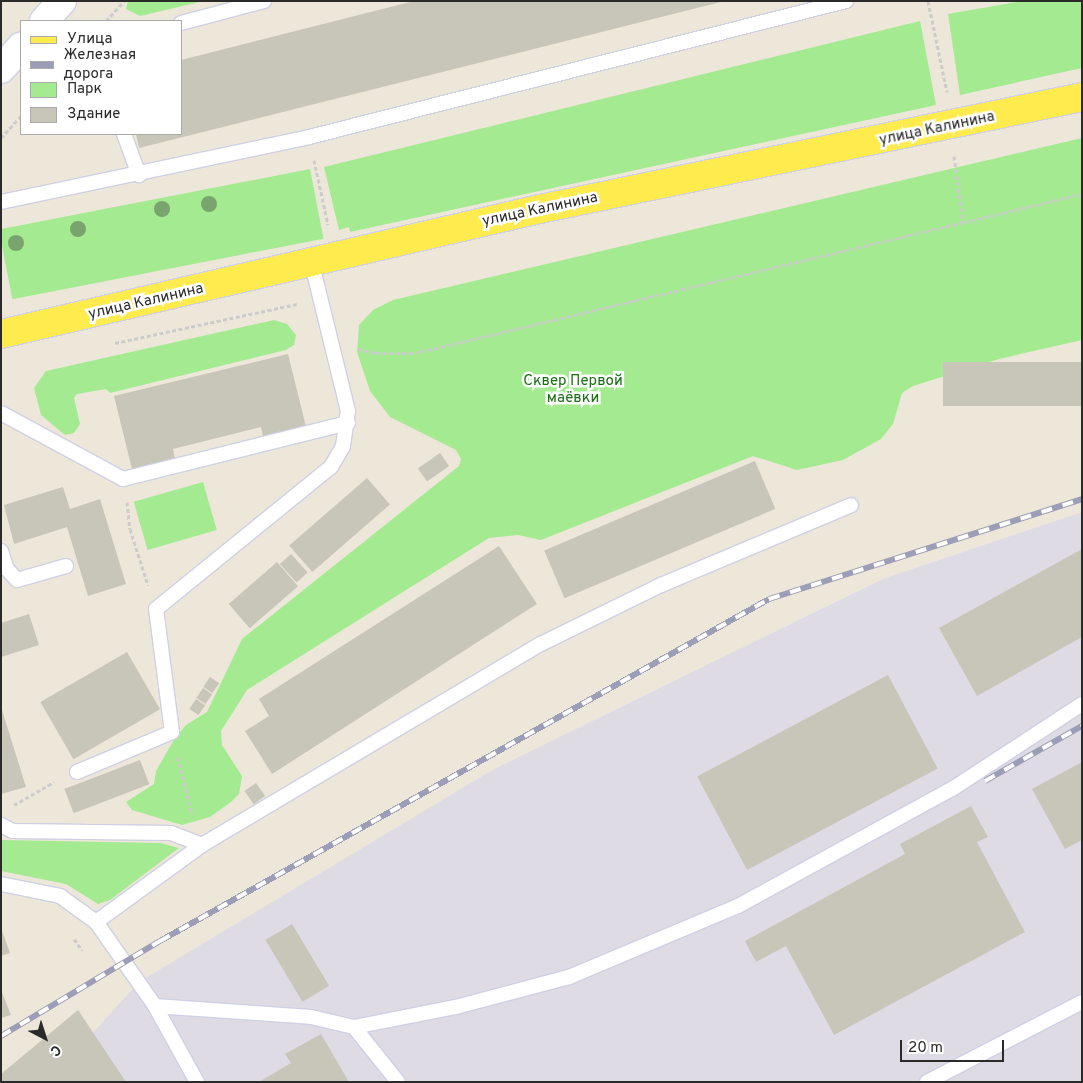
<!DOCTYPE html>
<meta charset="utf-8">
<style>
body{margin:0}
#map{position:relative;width:1083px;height:1083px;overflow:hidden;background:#ede7da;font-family:Overpass,sans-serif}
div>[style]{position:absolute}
.industrial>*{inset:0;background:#dfdbe5}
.green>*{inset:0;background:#a4ea91;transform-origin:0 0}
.building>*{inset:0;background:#c8c5b9;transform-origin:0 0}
.path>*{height:3px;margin-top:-1.5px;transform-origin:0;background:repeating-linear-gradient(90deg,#ccc 0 4px,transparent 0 6.5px)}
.roads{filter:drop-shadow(1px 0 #cfd0e4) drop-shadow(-1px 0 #cfd0e4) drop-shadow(0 1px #cfd0e4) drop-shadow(0 -1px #cfd0e4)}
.lane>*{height:14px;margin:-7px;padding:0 7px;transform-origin:7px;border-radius:7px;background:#fff}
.secondary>*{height:28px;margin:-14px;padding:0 14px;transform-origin:14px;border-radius:14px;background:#fff}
.primary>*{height:28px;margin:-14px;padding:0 14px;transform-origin:14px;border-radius:14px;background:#feeb4e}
.rail>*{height:5.5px;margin-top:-2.75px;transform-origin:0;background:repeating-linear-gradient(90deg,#fff 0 11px,#9c9db6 0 22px);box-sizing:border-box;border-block:1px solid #9c9db6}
.trees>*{width:16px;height:16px;margin:-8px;border-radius:50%;background:#79a46d}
span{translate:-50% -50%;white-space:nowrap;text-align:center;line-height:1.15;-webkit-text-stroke:5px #fff;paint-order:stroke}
.street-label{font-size:15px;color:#2a2a2a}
.park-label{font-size:15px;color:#1a6e13}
.frame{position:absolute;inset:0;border:2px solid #2a2a2a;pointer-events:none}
.legend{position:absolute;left:20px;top:20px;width:162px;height:115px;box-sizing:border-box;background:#fff;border:1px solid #aaa;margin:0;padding:6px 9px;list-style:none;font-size:15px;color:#2a2a2a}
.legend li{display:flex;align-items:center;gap:10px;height:25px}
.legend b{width:25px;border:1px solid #aaa}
.north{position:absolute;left:20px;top:1013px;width:50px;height:50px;-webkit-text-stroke:4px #fff;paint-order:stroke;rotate:140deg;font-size:14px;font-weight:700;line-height:20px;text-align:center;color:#2a2a2a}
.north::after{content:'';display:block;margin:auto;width:18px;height:22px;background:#2a2a2a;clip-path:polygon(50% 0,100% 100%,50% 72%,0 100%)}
.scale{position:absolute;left:900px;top:1040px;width:104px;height:22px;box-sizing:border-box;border:2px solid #2a2a2a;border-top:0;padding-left:6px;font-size:15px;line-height:18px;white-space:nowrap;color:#2a2a2a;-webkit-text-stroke:4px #fff;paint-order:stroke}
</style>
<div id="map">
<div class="industrial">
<i style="clip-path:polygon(1082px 512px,1082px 1082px,48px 1082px,139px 982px,494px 769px,883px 579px)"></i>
</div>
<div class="green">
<i style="clip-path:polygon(128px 1px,204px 1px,140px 16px,126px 9px)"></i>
<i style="clip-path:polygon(1022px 1px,1082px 1px,1082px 68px,960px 95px,948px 14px)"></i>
<i style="clip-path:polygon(920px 21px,936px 105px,350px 232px,349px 227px,339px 230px,324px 167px)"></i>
<i style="clip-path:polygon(1082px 138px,1082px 340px,999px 359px,913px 386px,902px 393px,893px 424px,881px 439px,843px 460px,797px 470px,753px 456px,541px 540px,518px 535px,489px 538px,247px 690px,221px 731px,222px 745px,242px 776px,239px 794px,231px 802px,210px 817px,182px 825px,132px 810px,126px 802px,154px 784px,156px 771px,175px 738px,186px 725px,207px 712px,242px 639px,459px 466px,461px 459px,456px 450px,390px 417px,370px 391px,357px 352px,359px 325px,373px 310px,393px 300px)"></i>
<i style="left:310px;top:169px;width:71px;height:317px;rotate:79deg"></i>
<i style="clip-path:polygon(274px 320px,287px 324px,296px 335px,294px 345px,286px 350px,110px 393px,106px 389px,77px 394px,74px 398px,80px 424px,74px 433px,65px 435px,41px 415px,34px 388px,46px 371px)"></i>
<i style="left:203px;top:482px;width:50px;height:72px;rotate:74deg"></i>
<i style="clip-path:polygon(1px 840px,161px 843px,179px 848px,110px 900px,98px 904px,66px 884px,1px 871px)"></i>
</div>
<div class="building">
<i style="clip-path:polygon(414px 1px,721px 2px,139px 148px,136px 134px,181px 134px,181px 60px)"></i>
<i style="clip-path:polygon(288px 354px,306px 427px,263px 437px,261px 427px,173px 449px,175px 459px,132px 469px,114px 396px)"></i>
<i style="left:1082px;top:362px;width:44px;height:139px;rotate:90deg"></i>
<i style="left:440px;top:453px;width:16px;height:27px;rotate:55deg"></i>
<i style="left:755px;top:461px;width:52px;height:229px;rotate:67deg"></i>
<i style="left:367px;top:478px;width:35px;height:103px;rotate:49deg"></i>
<i style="clip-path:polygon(63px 487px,70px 509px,100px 499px,126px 584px,88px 596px,67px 527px,14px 544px,4px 505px)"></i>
<i style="clip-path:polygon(499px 546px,537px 604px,272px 774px,245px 731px,269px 716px,259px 699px)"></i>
<i style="clip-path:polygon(1082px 549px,1082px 637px,977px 696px,939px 628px)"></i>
<i style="left:291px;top:554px;width:25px;height:15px;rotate:48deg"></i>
<i style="left:277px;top:562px;width:32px;height:64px;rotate:49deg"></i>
<i style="clip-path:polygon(29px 614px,39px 645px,1px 657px,1px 623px)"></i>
<i style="left:127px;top:652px;width:66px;height:100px;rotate:60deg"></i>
<i style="left:888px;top:675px;width:106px;height:216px;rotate:62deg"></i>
<i style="left:210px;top:677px;width:11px;height:12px;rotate:34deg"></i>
<i style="left:203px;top:688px;width:11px;height:12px;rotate:34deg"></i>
<i style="left:196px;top:699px;width:11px;height:12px;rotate:34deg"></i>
<i style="clip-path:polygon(1px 707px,26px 787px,1px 794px)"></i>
<i style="left:140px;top:760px;width:26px;height:81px;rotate:69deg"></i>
<i style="clip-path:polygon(1082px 762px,1082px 840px,1065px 849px,1032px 789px)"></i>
<i style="left:256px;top:783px;width:16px;height:14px;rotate:55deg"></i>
<i style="clip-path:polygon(971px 806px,988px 837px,977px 842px,1025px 932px,834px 1035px,786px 946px,756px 962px,745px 941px,905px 854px,900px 844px)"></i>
<i style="left:292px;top:924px;width:72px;height:31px;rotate:59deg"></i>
<i style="clip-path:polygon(1px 928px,10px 953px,1px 956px)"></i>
<i style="clip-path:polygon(1px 990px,11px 1015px,1px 1018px)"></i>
<i style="clip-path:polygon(78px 1010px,126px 1082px,1px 1082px,1px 1074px)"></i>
<i style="clip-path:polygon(321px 1034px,349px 1082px,259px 1082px,291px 1063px,285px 1054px)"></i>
</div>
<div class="path">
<i style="left:928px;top:1px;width:93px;rotate:78.2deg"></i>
<i style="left:106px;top:21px;width:27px;rotate:-48deg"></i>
<i style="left:1px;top:138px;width:30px;rotate:-48deg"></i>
<i style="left:954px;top:156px;width:67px;rotate:82.2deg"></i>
<i style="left:314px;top:160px;width:66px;rotate:77.8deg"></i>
<i style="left:115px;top:343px;width:186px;rotate:-12.1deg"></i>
<i style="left:358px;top:349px;width:18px;rotate:13deg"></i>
<i style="left:376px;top:353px;width:39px"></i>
<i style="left:415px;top:353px;width:686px;rotate:-13.41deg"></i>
<i style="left:127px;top:502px;width:27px;rotate:84deg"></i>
<i style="left:130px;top:529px;width:59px;rotate:72.2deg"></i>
<i style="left:178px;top:757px;width:59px;rotate:76.2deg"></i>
<i style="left:14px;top:805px;width:46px;rotate:-29.9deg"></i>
<i style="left:74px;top:939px;width:14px;rotate:54deg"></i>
</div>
<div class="roads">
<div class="lane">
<i style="left:181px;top:23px;width:86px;rotate:-14.8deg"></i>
<i style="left:124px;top:134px;width:44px;rotate:69.9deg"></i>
<i style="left:1px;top:202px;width:315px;rotate:-11.9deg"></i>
<i style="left:309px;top:137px;width:554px;rotate:-14.21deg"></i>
<i style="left:1px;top:413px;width:139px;rotate:28.4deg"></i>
<i style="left:123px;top:479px;width:232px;rotate:-14deg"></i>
<i style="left:1px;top:551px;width:19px;rotate:72deg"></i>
<i style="left:7px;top:569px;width:15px;rotate:48deg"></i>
<i style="left:17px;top:580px;width:51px;rotate:-15.9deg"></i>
<i style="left:77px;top:772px;width:103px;rotate:-22.8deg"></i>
<i style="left:172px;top:732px;width:124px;rotate:-97.4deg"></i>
<i style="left:156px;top:609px;width:225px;rotate:-39.1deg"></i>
<i style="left:331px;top:467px;width:24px;rotate:-60deg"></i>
<i style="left:343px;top:446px;width:35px;rotate:-82deg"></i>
<i style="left:348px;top:411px;width:151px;rotate:-103.8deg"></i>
<i style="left:1px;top:825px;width:13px;rotate:27deg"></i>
<i style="left:13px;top:831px;width:158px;rotate:0.7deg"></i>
<i style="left:171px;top:833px;width:33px;rotate:21deg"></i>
<i style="left:1px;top:884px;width:60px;rotate:11.5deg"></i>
<i style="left:60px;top:896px;width:44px;rotate:35.8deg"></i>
<i style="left:96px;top:922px;width:103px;rotate:54.9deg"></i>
<i style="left:155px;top:1006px;width:87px;rotate:61.1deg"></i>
<i style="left:96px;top:922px;width:131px;rotate:-36deg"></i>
<i style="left:202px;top:845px;width:394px;rotate:-30.7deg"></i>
<i style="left:541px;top:644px;width:134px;rotate:-26.2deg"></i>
<i style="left:661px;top:585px;width:206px;rotate:-22.8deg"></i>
<i style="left:155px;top:1006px;width:156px;rotate:4deg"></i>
<i style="left:311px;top:1017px;width:44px;rotate:13.1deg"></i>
<i style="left:354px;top:1027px;width:104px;rotate:-11.1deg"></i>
<i style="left:456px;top:1007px;width:117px;rotate:-14.9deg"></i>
<i style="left:569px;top:977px;width:183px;rotate:-22.8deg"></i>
<i style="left:738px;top:906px;width:244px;rotate:-28.7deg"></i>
<i style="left:952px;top:789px;width:155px;rotate:-33.2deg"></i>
<i style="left:354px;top:1027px;width:70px;rotate:51.3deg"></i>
<i style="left:927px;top:1082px;width:174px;rotate:-27.3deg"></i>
</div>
<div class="secondary">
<i style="left:44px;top:21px;width:27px;rotate:-48deg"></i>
<i style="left:1px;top:69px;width:30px;rotate:-48deg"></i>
</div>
<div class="primary">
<i style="left:1px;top:334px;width:548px;rotate:-13.07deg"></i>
<i style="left:535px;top:210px;width:559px;rotate:-11.67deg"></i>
</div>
</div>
<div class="rail">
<i style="left:985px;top:781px;width:112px;rotate:-29.6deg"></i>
<i style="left:1px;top:1036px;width:185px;rotate:-30.9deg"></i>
<i style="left:160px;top:941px;width:698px;rotate:-29.32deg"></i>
<i style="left:769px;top:599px;width:329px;rotate:-17.7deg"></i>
</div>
<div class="trees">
<i style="left:209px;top:204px"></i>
<i style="left:162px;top:209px"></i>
<i style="left:78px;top:229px"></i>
<i style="left:16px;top:243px"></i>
</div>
<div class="street-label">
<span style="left:937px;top:129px;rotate:-12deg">улица Калинина</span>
<span style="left:540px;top:210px;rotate:-12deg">улица Калинина</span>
<span style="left:146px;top:302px;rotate:-13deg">улица Калинина</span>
</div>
<div class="park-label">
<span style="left:573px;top:390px">Сквер Первой<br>маёвки</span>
</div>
<div class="frame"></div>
<ul class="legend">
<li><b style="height:6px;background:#feeb4e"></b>Улица</li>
<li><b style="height:6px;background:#9c9db6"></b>Железная дорога</li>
<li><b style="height:14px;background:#a4ea91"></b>Парк</li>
<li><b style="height:14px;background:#c8c5b9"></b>Здание</li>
</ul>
<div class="north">С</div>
<div class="scale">20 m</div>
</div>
